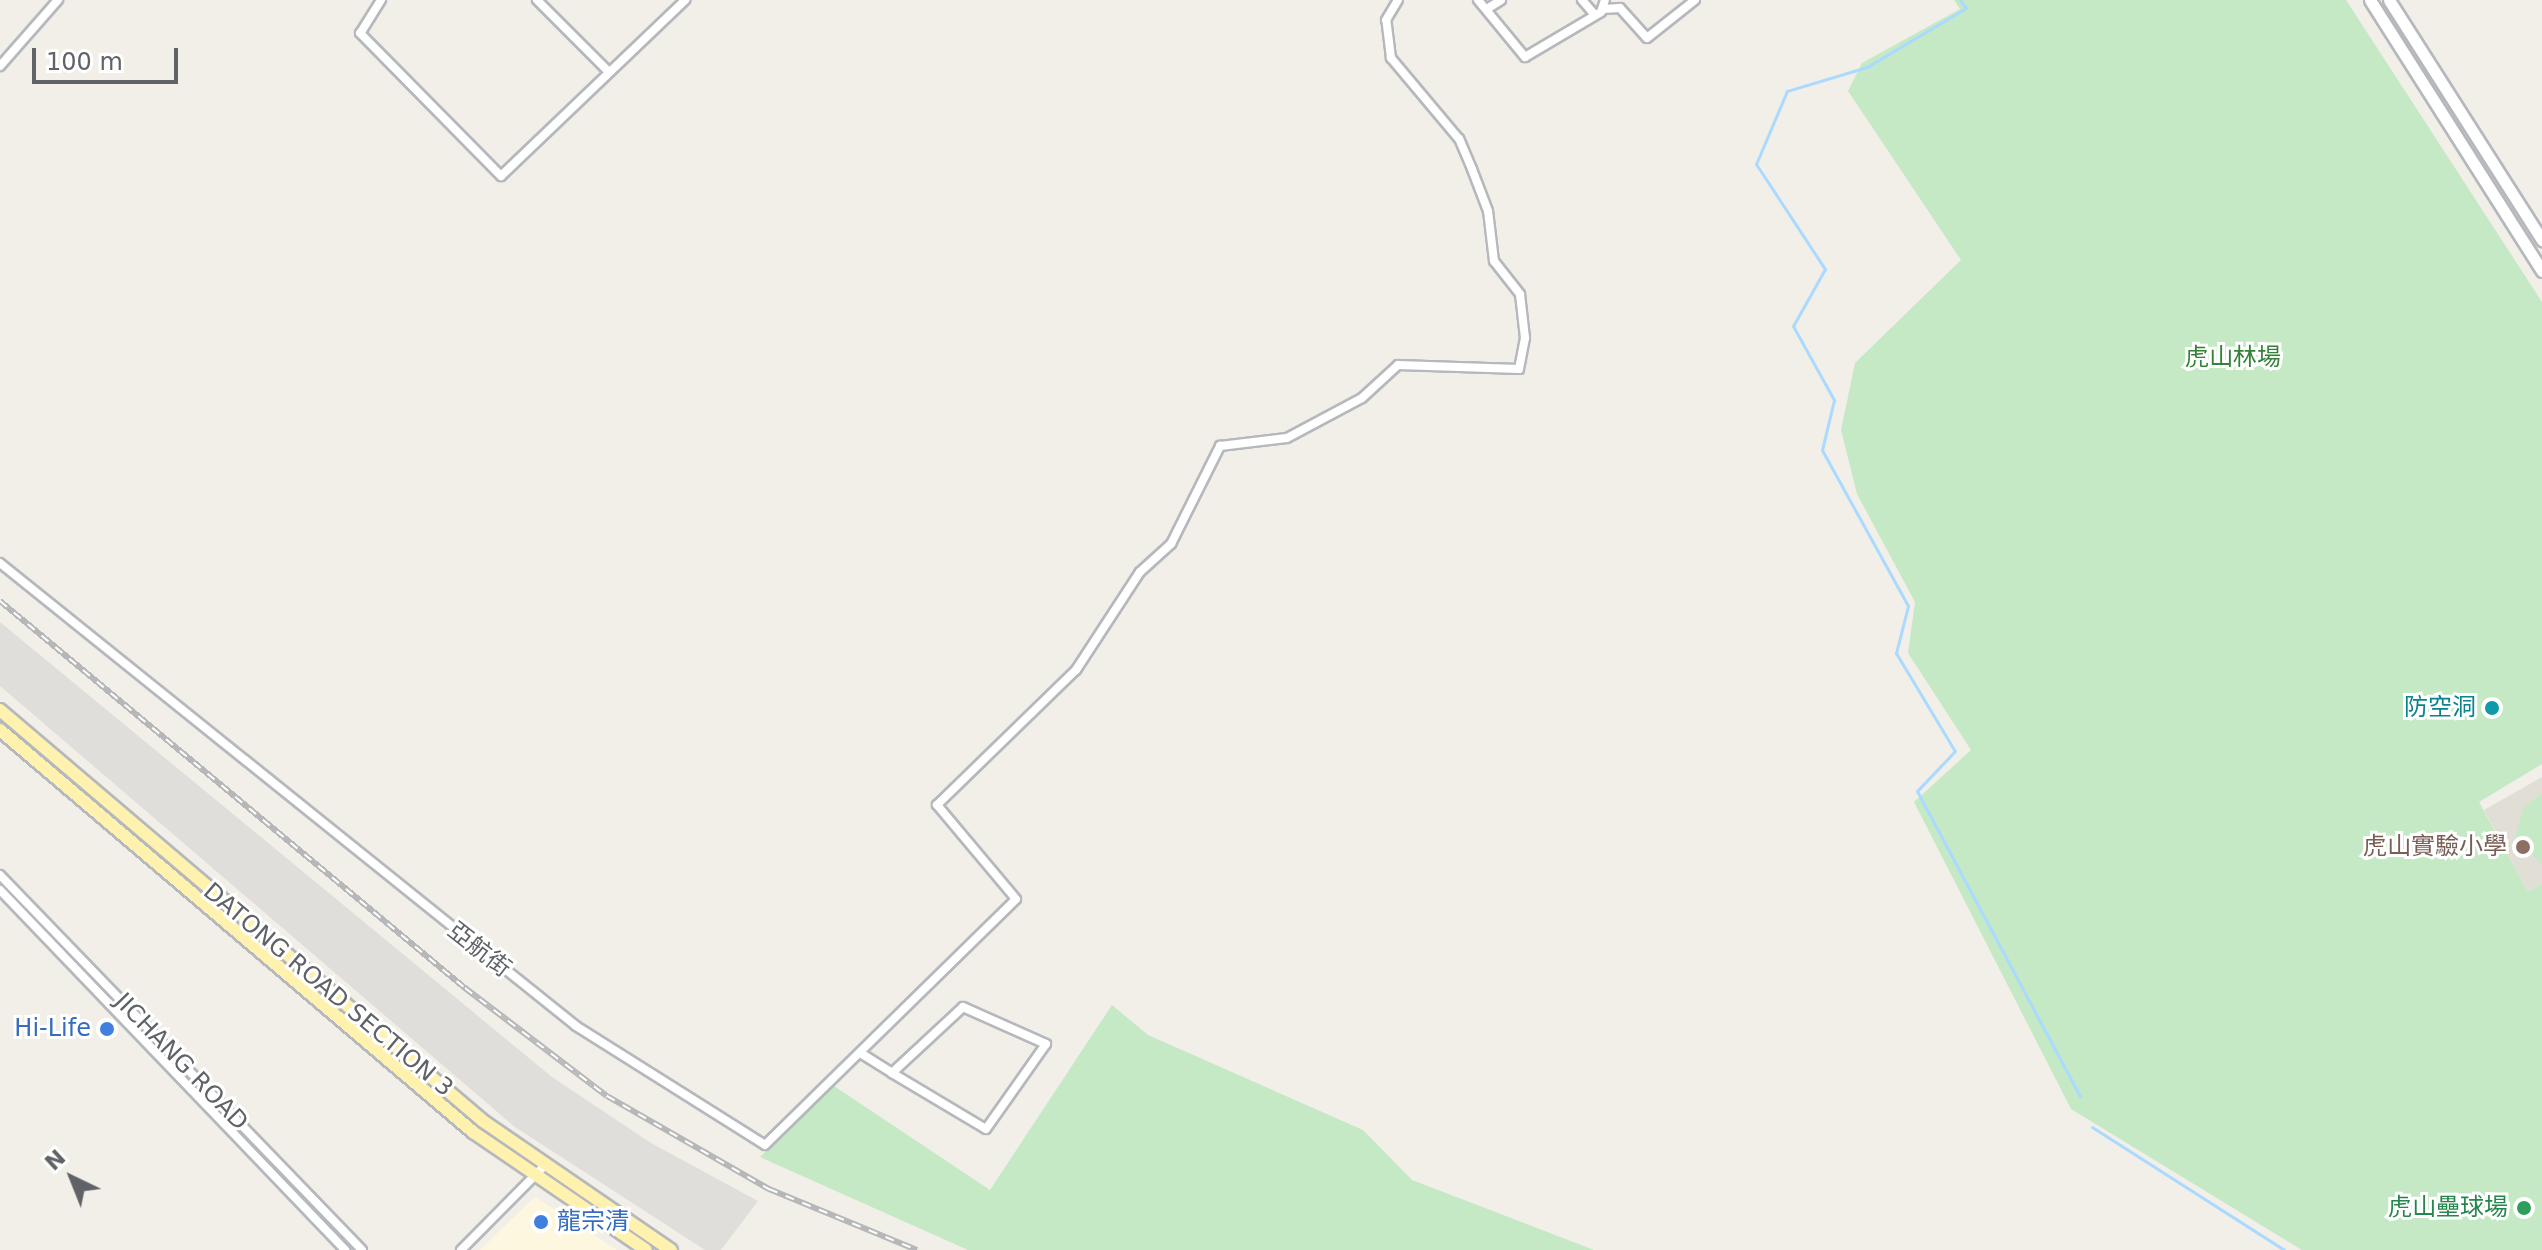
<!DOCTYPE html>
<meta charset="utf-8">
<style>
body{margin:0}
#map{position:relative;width:2542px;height:1250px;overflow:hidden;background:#f1efe8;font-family:"DejaVu Sans","Noto Sans TC",sans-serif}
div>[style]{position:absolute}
.commercial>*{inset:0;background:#fef7e0}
.industrial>*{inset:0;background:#e0deda}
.education>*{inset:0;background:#e1ded6}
.green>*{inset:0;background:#c5e8c5}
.stream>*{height:3px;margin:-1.5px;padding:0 1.5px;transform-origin:1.5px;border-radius:1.5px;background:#aadaff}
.roads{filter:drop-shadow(2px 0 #b5b8bc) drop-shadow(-2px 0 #b5b8bc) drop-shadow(0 2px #b5b8bc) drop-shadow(0 -2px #b5b8bc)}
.street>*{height:8px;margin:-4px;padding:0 4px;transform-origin:4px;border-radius:4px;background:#fff}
.secondary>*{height:11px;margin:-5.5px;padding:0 5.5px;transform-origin:5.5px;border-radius:5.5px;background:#fff}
.primary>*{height:12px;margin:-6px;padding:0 6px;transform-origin:6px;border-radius:6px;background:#fff2af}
.rail>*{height:6px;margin-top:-3px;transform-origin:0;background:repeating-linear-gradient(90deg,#fff 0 9px,#b6b7b8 0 18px);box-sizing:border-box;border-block:2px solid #b6b7b8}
.dots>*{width:22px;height:22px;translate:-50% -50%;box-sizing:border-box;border:4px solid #fff;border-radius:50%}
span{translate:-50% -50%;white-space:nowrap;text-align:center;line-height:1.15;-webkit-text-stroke:6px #fff;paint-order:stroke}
.park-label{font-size:24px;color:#348238}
.culture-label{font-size:24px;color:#0d838f}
.right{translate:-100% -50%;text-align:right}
.education-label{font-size:24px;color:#785e54}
.street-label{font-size:24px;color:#5f6368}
.shop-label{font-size:24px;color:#366cbe}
.left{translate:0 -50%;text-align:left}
.leisure-label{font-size:24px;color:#27864d}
.north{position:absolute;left:32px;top:1138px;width:80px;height:80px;-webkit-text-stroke:6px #fff;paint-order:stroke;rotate:317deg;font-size:22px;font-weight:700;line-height:32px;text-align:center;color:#5f6368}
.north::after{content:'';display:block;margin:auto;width:28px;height:36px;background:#5f6368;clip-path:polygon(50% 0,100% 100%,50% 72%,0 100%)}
.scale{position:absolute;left:32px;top:48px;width:146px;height:36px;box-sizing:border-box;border:4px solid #5f6368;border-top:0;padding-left:10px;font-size:24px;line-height:28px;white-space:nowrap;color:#5f6368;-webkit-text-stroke:6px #fff;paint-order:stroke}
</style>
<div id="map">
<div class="commercial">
<i style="clip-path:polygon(535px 1197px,554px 1209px,617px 1250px,480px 1250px)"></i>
</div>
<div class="industrial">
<i style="clip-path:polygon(0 622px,552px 1077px,651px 1143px,758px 1201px,721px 1250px,705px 1250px,515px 1127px,0 686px)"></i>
</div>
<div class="education">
<i style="clip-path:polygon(2542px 777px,2542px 884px,2528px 892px,2484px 810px)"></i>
</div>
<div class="green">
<i style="clip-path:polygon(1954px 0,2346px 0,2542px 302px,2542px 764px,2479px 802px,2528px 892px,2542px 884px,2542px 1250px,2302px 1250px,2071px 1109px,1914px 802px,1971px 750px,1908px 653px,1915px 602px,1857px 494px,1841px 430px,1855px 363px,1961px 260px,1848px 91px,1862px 63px,1960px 9px)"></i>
<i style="clip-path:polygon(2542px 793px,2542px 864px,2515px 838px,2523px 808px)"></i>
<i style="clip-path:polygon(1112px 1005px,1148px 1035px,1363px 1130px,1412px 1180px,1594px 1250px,968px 1250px,760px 1157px,834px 1086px,990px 1190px)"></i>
</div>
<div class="stream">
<i style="left:1960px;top:0;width:10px;rotate:53deg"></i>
<i style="left:1966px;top:8px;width:115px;rotate:149.2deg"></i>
<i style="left:1867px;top:67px;width:84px;rotate:163.3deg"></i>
<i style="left:1787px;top:91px;width:79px;rotate:113deg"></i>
<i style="left:1756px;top:164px;width:126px;rotate:56.7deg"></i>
<i style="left:1825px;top:269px;width:65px;rotate:119.3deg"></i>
<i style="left:1793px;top:326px;width:85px;rotate:61deg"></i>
<i style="left:1834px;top:400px;width:51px;rotate:103.5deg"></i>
<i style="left:1822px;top:450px;width:178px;rotate:61.1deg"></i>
<i style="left:1908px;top:606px;width:49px;rotate:104.3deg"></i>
<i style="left:1896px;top:653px;width:114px;rotate:59deg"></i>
<i style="left:1955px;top:751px;width:55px;rotate:133.5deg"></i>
<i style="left:1917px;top:791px;width:346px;rotate:61.9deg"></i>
<i style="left:2092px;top:1127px;width:228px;rotate:32.6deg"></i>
</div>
<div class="roads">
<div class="street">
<i style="left:381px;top:0;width:39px;rotate:122deg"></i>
<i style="left:360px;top:33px;width:201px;rotate:45.4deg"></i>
<i style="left:501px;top:176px;width:255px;rotate:-43.7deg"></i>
<i style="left:537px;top:0;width:102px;rotate:45deg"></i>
<i style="left:1478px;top:0;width:74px;rotate:50.5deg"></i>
<i style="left:1525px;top:57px;width:88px;rotate:-30.6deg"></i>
<i style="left:1601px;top:12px;width:13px;rotate:-72deg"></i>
<i style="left:1582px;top:0;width:20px;rotate:49deg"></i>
<i style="left:1490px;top:7px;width:13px;rotate:-32deg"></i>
<i style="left:1603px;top:9px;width:17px;rotate:-3deg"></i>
<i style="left:1620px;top:8px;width:40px;rotate:48deg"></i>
<i style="left:1647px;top:38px;width:61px;rotate:-38.4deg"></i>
<i style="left:0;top:66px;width:88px;rotate:-48.7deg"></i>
<i style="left:0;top:563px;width:739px;rotate:38.79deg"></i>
<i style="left:576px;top:1026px;width:223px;rotate:32.2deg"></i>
<i style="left:765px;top:1145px;width:351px;rotate:-44.4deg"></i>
<i style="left:1016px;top:899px;width:123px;rotate:-130deg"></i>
<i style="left:937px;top:805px;width:194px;rotate:-44.2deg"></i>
<i style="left:1076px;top:670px;width:117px;rotate:-56.9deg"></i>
<i style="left:1140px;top:572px;width:42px;rotate:-42.1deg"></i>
<i style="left:1171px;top:544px;width:110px;rotate:-63.4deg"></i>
<i style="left:1220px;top:446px;width:67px;rotate:-6.8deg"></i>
<i style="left:1287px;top:438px;width:85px;rotate:-28.1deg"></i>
<i style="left:1362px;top:398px;width:49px;rotate:-42.5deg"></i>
<i style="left:1398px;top:365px;width:121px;rotate:1.9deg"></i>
<i style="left:1519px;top:369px;width:32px;rotate:-79deg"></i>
<i style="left:1525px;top:338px;width:44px;rotate:-96.5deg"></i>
<i style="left:1520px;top:294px;width:42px;rotate:-128.2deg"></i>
<i style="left:1494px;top:261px;width:50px;rotate:-96.8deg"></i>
<i style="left:1488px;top:211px;width:45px;rotate:-110.9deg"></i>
<i style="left:1472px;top:169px;width:33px;rotate:-113deg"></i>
<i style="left:1459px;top:139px;width:106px;rotate:-130deg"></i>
<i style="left:1391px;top:58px;width:38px;rotate:-97deg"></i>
<i style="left:1386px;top:20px;width:23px;rotate:-59deg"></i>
<i style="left:0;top:875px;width:521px;rotate:46.01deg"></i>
<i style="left:0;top:890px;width:499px;rotate:46.2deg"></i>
<i style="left:862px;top:1054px;width:36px;rotate:32deg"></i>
<i style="left:892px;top:1073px;width:109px;rotate:30.8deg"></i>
<i style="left:986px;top:1129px;width:104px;rotate:-54.8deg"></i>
<i style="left:1046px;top:1044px;width:91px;rotate:-156deg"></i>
<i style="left:963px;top:1007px;width:97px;rotate:137.1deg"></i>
<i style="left:461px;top:1250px;width:117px;rotate:-45.3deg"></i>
</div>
<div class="secondary">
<i style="left:2370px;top:0;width:321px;rotate:57.6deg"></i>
<i style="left:2389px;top:0;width:285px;rotate:57.5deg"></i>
</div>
<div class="primary">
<i style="left:0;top:710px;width:634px;rotate:40.4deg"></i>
<i style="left:483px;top:1121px;width:228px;rotate:34.5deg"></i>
<i style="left:0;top:730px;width:621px;rotate:40.36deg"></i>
<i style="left:473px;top:1132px;width:209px;rotate:34.3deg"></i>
</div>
</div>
<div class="rail">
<i style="left:0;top:601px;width:605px;rotate:39.77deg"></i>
<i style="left:465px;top:988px;width:178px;rotate:37.3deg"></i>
<i style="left:607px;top:1096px;width:187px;rotate:29.9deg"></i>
<i style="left:769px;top:1189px;width:160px;rotate:22.4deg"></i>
</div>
<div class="dots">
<i style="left:2492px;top:708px;background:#0f9aa8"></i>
<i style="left:2523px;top:847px;background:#8d6e63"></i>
<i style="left:107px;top:1029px;background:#3f7fe0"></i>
<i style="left:2524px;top:1208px;background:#2e9e5b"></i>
<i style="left:541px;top:1222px;background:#3f7fe0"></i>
</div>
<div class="park-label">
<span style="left:2233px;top:358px">虎山林場</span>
</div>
<div class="culture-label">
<span class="right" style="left:2476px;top:708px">防空洞</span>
</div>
<div class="education-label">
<span class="right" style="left:2507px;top:847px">虎山實驗小學</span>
</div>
<div class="street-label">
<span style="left:479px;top:950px;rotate:38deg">亞航街</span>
<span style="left:328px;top:990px;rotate:40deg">DATONG ROAD SECTION 3</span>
<span style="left:181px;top:1062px;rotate:46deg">JICHANG ROAD</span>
</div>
<div class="shop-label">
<span class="right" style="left:91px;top:1029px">Hi-Life</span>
<span class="left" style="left:557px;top:1222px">龍宗清</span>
</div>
<div class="leisure-label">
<span class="right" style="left:2508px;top:1208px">虎山壘球場</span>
</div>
<div class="north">N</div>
<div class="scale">100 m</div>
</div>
